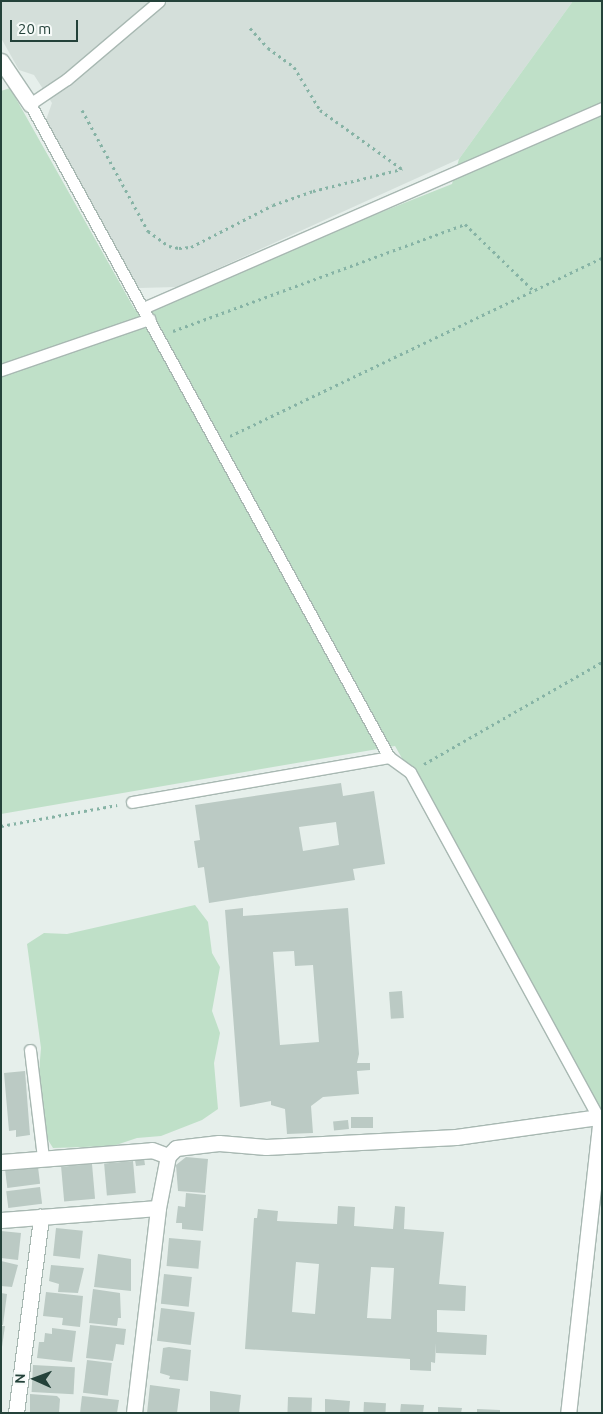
<!DOCTYPE html>
<style>
body{margin:0}
#map{position:relative;width:603px;height:1414px;overflow:hidden;background:#e6efeb;font-family:Ubuntu,sans-serif}
div>[style]{position:absolute}
.built>*{inset:0;background:#d4dfda}
.green>*{inset:0;background:#bfe0c8}
.building>*{inset:0;background:#bbcac4;transform-origin:0 0}
.path>*{height:3px;margin-top:-1.5px;transform-origin:0;background:repeating-linear-gradient(90deg,#86b3a5 0 2.5px,transparent 0 6.5px)}
.roads{filter:drop-shadow(1px 0 #a8b8b2) drop-shadow(-1px 0 #a8b8b2) drop-shadow(0 1px #a8b8b2) drop-shadow(0 -1px #a8b8b2)}
.lane>*{height:11px;margin:-5.5px;padding:0 5.5px;transform-origin:5.5px;border-radius:5.5px;background:#fff}
.street>*{height:15px;margin:-7.5px;padding:0 7.5px;transform-origin:7.5px;border-radius:7.5px;background:#fff}
span{translate:-50% -50%;white-space:nowrap;text-align:center;line-height:1.15;-webkit-text-stroke:4px #f7fbf9;paint-order:stroke}
.frame{position:absolute;inset:0;border:2px solid #24423a;pointer-events:none}
.north{position:absolute;left:10px;top:1354px;width:50px;height:50px;-webkit-text-stroke:4px #f7fbf9;paint-order:stroke;rotate:272deg;font-size:14px;font-weight:700;line-height:20px;text-align:center;color:#24423a}
.north::after{content:'';display:block;margin:auto;width:18px;height:22px;background:#24423a;clip-path:polygon(50% 0,100% 100%,50% 72%,0 100%)}
.scale{position:absolute;left:10px;top:20px;width:68px;height:22px;box-sizing:border-box;border:2px solid #24423a;border-top:0;padding-left:6px;font-size:15px;line-height:18px;white-space:nowrap;color:#24423a;-webkit-text-stroke:4px #f7fbf9;paint-order:stroke}
</style>
<div id="map">
<div class="built">
<i style="clip-path:polygon(1px 1px,573px 1px,459px 159px,177px 287px,139px 288px,46px 120px,52px 103px,34px 75px,19px 70px,1px 38px)"></i>
</div>
<div class="green">
<i style="clip-path:polygon(573px 1px,602px 1px,602px 1112px,395px 746px,1px 814px,1px 91px,10px 88px,135px 310px,452px 184px,459px 159px)"></i>
<i style="clip-path:polygon(195px 905px,208px 922px,212px 953px,220px 967px,212px 1011px,220px 1033px,214px 1063px,218px 1109px,202px 1120px,161px 1136px,137px 1138px,113px 1146px,53px 1148px,48px 1140px,39px 1072px,41px 1048px,27px 944px,44px 933px,67px 934px)"></i>
</div>
<div class="building">
<i style="clip-path:polygon(evenodd,341px 783px,343px 796px,374px 791px,385px 864px,353px 869px,355px 880px,209px 903px,204px 867px,198px 868px,194px 841px,200px 840px,195px 805px,341px 783px,336px 822px,339px 845px,303px 851px,299px 827px,336px 822px)"></i>
<i style="clip-path:polygon(evenodd,243px 908px,243px 916px,348px 908px,359px 1054px,357px 1063px,370px 1063px,370px 1070px,357px 1071px,359px 1094px,323px 1097px,311px 1106px,313px 1133px,287px 1134px,285px 1109px,271px 1105px,271px 1101px,240px 1107px,225px 910px,243px 908px,294px 951px,295px 966px,313px 965px,319px 1042px,280px 1045px,273px 952px,294px 951px)"></i>
<i style="left:402px;top:991px;width:27px;height:13px;rotate:86deg"></i>
<i style="clip-path:polygon(25px 1071px,30px 1135px,16px 1137px,16px 1130px,9px 1131px,4px 1073px)"></i>
<i style="left:373px;top:1117px;width:11px;height:22px;rotate:90deg"></i>
<i style="left:348px;top:1120px;width:9px;height:15px;rotate:84deg"></i>
<i style="clip-path:polygon(186px 1157px,208px 1159px,205px 1193px,178px 1191px,176px 1165px)"></i>
<i style="clip-path:polygon(144px 1158px,145px 1165px,136px 1166px,135px 1160px)"></i>
<i style="left:133px;top:1161px;width:32px;height:29px;rotate:85deg"></i>
<i style="left:92px;top:1164px;width:35px;height:31px;rotate:85deg"></i>
<i style="left:38px;top:1167px;width:17px;height:33px;rotate:83deg"></i>
<i style="left:40px;top:1187px;width:17px;height:34px;rotate:83deg"></i>
<i style="clip-path:polygon(186px 1193px,206px 1195px,203px 1231px,182px 1229px,182px 1223px,176px 1223px,178px 1206px,185px 1207px)"></i>
<i style="clip-path:polygon(evenodd,338px 1206px,355px 1207px,354px 1226px,393px 1229px,395px 1206px,405px 1207px,404px 1229px,444px 1232px,439px 1284px,466px 1286px,465px 1311px,437px 1310px,437px 1332px,487px 1335px,486px 1355px,436px 1353px,436px 1343px,435px 1363px,431px 1362px,431px 1371px,410px 1370px,410px 1359px,245px 1349px,254px 1218px,257px 1218px,258px 1209px,278px 1211px,277px 1221px,337px 1224px,338px 1206px,296px 1262px,319px 1264px,315px 1314px,292px 1312px,296px 1262px,338px 1206px,371px 1267px,394px 1268px,391px 1319px,367px 1318px,371px 1267px)"></i>
<i style="left:56px;top:1228px;width:27px;height:28px;rotate:6deg"></i>
<i style="clip-path:polygon(1px 1231px,21px 1233px,18px 1260px,1px 1258px)"></i>
<i style="left:169px;top:1238px;width:32px;height:28px;rotate:5deg"></i>
<i style="clip-path:polygon(98px 1254px,131px 1259px,131px 1291px,94px 1287px)"></i>
<i style="clip-path:polygon(1px 1261px,18px 1265px,12px 1287px,1px 1286px)"></i>
<i style="clip-path:polygon(51px 1265px,84px 1268px,78px 1293px,58px 1292px,59px 1284px,49px 1281px)"></i>
<i style="left:164px;top:1274px;width:28px;height:30px;rotate:6deg"></i>
<i style="clip-path:polygon(93px 1289px,120px 1293px,121px 1318px,118px 1318px,117px 1326px,89px 1323px)"></i>
<i style="clip-path:polygon(46px 1292px,83px 1296px,80px 1327px,62px 1325px,63px 1318px,43px 1316px)"></i>
<i style="clip-path:polygon(1px 1293px,7px 1294px,3px 1325px,1px 1325px)"></i>
<i style="left:161px;top:1308px;width:34px;height:33px;rotate:7deg"></i>
<i style="clip-path:polygon(90px 1325px,126px 1329px,124px 1345px,116px 1344px,113px 1361px,86px 1358px)"></i>
<i style="clip-path:polygon(1px 1326px,5px 1326px,2px 1347px,1px 1347px)"></i>
<i style="clip-path:polygon(52px 1328px,76px 1331px,72px 1362px,37px 1358px,39px 1342px,44px 1342px,45px 1333px,52px 1334px)"></i>
<i style="clip-path:polygon(169px 1347px,191px 1350px,188px 1381px,169px 1379px,170px 1376px,160px 1373px,163px 1348px)"></i>
<i style="left:87px;top:1360px;width:25px;height:33px;rotate:7deg"></i>
<i style="left:33px;top:1365px;width:42px;height:27px;rotate:3deg"></i>
<i style="clip-path:polygon(150px 1385px,180px 1389px,177px 1413px,147px 1413px)"></i>
<i style="clip-path:polygon(210px 1391px,241px 1395px,239px 1413px,210px 1413px)"></i>
<i style="clip-path:polygon(30px 1394px,57px 1396px,60px 1399px,59px 1413px,30px 1413px)"></i>
<i style="clip-path:polygon(82px 1396px,119px 1400px,117px 1413px,80px 1413px)"></i>
<i style="left:288px;top:1397px;width:24px;height:16px;rotate:2deg"></i>
<i style="clip-path:polygon(325px 1399px,350px 1401px,349px 1413px,325px 1413px)"></i>
<i style="left:364px;top:1402px;width:22px;height:11px;rotate:3deg"></i>
<i style="clip-path:polygon(401px 1404px,424px 1405px,423px 1413px,400px 1413px)"></i>
<i style="clip-path:polygon(438px 1407px,462px 1408px,461px 1413px,438px 1413px)"></i>
<i style="clip-path:polygon(477px 1409px,500px 1410px,500px 1413px,477px 1413px)"></i>
</div>
<div class="path">
<i style="left:250px;top:28px;width:27px;rotate:48deg"></i>
<i style="left:268px;top:48px;width:32px;rotate:36deg"></i>
<i style="left:294px;top:67px;width:50px;rotate:58.8deg"></i>
<i style="left:320px;top:110px;width:101px;rotate:35.7deg"></i>
<i style="left:82px;top:110px;width:138px;rotate:61.4deg"></i>
<i style="left:148px;top:231px;width:26px;rotate:36deg"></i>
<i style="left:169px;top:246px;width:10px;rotate:11deg"></i>
<i style="left:179px;top:248px;width:12px;rotate:-5deg"></i>
<i style="left:191px;top:247px;width:92px;rotate:-27.1deg"></i>
<i style="left:273px;top:205px;width:42px;rotate:-19.3deg"></i>
<i style="left:313px;top:191px;width:92px;rotate:-13.9deg"></i>
<i style="left:173px;top:331px;width:311px;rotate:-20.1deg"></i>
<i style="left:465px;top:224px;width:96px;rotate:44.2deg"></i>
<i style="left:230px;top:436px;width:412px;rotate:-25.6deg"></i>
<i style="left:424px;top:764px;width:205px;rotate:-29.8deg"></i>
<i style="left:1px;top:826px;width:118px;rotate:-10.3deg"></i>
</div>
<div class="roads">
<div class="lane">
<i style="left:159px;top:1px;width:121px;rotate:139.7deg"></i>
<i style="left:67px;top:79px;width:45px;rotate:146deg"></i>
<i style="left:30px;top:104px;width:745px;rotate:61.2deg"></i>
<i style="left:389px;top:757px;width:26px;rotate:36deg"></i>
<i style="left:410px;top:772px;width:393px;rotate:61.4deg"></i>
<i style="left:143px;top:308px;width:501px;rotate:-23.54deg"></i>
<i style="left:1px;top:370px;width:157px;rotate:-19deg"></i>
<i style="left:132px;top:802px;width:261px;rotate:-9.9deg"></i>
<i style="left:30px;top:1050px;width:109px;rotate:83.1deg"></i>
</div>
<div class="street">
<i style="left:1px;top:61px;width:52px;rotate:56deg"></i>
<i style="left:1px;top:1162px;width:151px;rotate:-4.5deg"></i>
<i style="left:152px;top:1150px;width:17px;rotate:21deg"></i>
<i style="left:1px;top:1220px;width:157px;rotate:-4.4deg"></i>
<i style="left:16px;top:1413px;width:198px;rotate:-82.7deg"></i>
<i style="left:134px;top:1413px;width:206px;rotate:-83.3deg"></i>
<i style="left:158px;top:1208px;width:53px;rotate:-79.1deg"></i>
<i style="left:168px;top:1156px;width:11px;rotate:-45deg"></i>
<i style="left:176px;top:1148px;width:43px;rotate:-6.6deg"></i>
<i style="left:219px;top:1143px;width:47px;rotate:4.9deg"></i>
<i style="left:266px;top:1147px;width:190px;rotate:-3deg"></i>
<i style="left:456px;top:1137px;width:143px;rotate:-8deg"></i>
<i style="left:598px;top:1117px;width:8px;rotate:76deg"></i>
<i style="left:600px;top:1125px;width:290px;rotate:96.3deg"></i>
</div>
</div>
<div class="frame"></div>
<div class="north">N</div>
<div class="scale">20 m</div>
</div>
